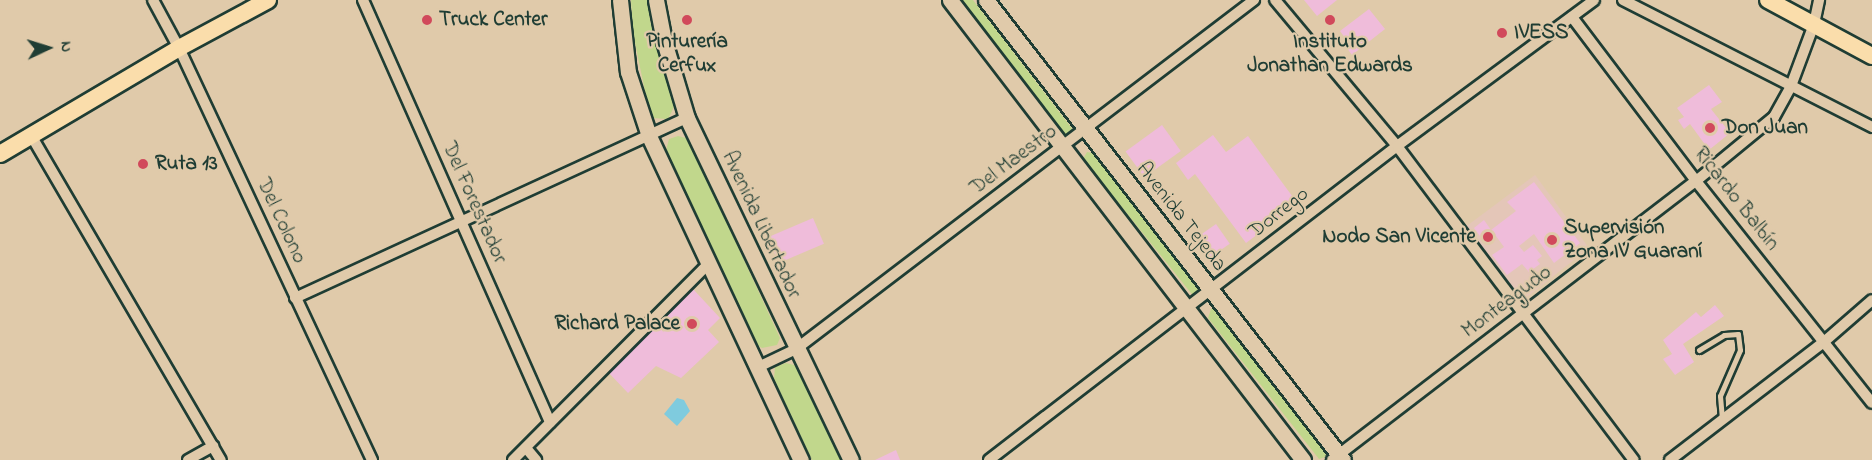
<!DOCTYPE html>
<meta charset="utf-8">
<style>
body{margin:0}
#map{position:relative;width:1872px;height:460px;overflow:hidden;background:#e0caaa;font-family:"Indie Flower",sans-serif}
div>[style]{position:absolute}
.built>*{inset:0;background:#e4c6b8}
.green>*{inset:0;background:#c1d78c}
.water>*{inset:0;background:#7fcbde}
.building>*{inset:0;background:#efbcda;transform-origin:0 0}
.roads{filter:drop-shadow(2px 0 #1f3d34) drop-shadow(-2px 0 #1f3d34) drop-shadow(0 2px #1f3d34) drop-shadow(0 -2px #1f3d34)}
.service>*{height:5px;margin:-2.5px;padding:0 2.5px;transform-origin:2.5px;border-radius:2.5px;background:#e0caaa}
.minor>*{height:10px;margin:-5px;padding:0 5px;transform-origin:5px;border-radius:5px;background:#e0caaa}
.secondary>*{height:15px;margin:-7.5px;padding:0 7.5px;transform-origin:7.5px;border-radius:7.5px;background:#e0caaa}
.primary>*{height:16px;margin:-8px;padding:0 8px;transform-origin:8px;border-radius:8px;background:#faddab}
.trunk>*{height:16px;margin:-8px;padding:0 8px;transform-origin:8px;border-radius:8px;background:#faddab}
.dots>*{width:16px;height:16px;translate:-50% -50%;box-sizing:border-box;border:3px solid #e0caaa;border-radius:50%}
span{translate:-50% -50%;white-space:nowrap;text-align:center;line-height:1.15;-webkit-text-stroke:4.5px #e0caaa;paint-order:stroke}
.poi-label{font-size:21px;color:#1f3d34;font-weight:700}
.left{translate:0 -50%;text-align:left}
.right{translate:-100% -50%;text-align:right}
.street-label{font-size:21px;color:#1f3d34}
.north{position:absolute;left:18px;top:18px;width:60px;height:60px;-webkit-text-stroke:4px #e0caaa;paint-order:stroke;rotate:86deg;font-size:16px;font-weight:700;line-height:24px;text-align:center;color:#1f3d34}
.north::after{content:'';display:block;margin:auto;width:21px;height:27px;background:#1f3d34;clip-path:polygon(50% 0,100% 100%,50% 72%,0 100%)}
</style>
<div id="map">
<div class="built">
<i style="clip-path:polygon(1535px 175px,1589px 248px,1527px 297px,1516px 295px,1464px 228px)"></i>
</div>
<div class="green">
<i style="clip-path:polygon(631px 0,649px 0,650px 21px,674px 107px,668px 119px,652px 118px,649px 111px,633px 33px)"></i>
<i style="clip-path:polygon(960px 0,973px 0,1074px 131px,1067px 137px)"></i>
<i style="clip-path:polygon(678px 136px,686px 138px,691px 145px,780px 338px,777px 345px,762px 348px,755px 344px,665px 154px,669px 139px)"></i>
<i style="clip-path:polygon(1087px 152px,1093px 153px,1201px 291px,1195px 298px,1083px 159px)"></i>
<i style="clip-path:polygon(1216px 308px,1327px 451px,1325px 457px,1319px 459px,1208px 318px,1211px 309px)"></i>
<i style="clip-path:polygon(786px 363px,794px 365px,798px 370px,844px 460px,812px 460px,774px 379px,775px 367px)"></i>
</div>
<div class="water">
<i style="clip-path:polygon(677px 398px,684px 400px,690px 411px,677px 426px,664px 414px)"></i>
</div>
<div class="building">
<i style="clip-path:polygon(1304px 0,1337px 0,1317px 16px)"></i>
<i style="clip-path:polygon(1369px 9px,1385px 29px,1352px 55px,1344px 44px,1348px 42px,1340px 31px)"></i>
<i style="clip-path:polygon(1709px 85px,1722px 102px,1711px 109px,1730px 133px,1709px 150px,1690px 124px,1684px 129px,1678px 120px,1684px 117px,1677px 108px)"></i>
<i style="left:1162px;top:125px;width:32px;height:45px;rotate:54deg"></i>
<i style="clip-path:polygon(1213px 135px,1226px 152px,1248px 136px,1298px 204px,1246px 243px,1195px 174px,1188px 180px,1176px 163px)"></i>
<i style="clip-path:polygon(1534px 182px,1580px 243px,1554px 263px,1534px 234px,1519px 246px,1524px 252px,1533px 245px,1542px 256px,1537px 260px,1540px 264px,1529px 272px,1522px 264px,1507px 275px,1492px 255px,1504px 247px,1496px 236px,1486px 244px,1474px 228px,1484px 220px,1491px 230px,1516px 211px,1507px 202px)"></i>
<i style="left:813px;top:218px;width:28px;height:49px;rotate:67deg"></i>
<i style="left:1216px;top:224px;width:24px;height:24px;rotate:55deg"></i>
<i style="clip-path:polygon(693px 289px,720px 318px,708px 330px,719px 342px,681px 378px,656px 366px,628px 393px,607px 371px)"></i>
<i style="clip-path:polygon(1715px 305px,1724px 316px,1683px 344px,1694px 362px,1675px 375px,1663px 359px,1672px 354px,1663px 340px,1696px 312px,1701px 317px)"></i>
<i style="clip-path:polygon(896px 450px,900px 460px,875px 460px)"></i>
</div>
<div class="roads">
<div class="service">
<i style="left:1699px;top:350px;width:29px;rotate:-31deg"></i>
<i style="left:1724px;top:335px;width:14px;rotate:-4deg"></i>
<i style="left:1738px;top:334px;width:16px;rotate:83deg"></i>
<i style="left:1740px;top:350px;width:50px;rotate:113.5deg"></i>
<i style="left:1720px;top:396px;width:23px;rotate:85deg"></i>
</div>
<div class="minor">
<i style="left:153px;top:0;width:55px;rotate:61.6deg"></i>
<i style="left:179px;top:48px;width:455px;rotate:64.9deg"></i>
<i style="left:363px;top:0;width:462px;rotate:66.1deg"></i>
<i style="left:1275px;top:0;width:190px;rotate:50.1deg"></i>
<i style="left:1397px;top:146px;width:393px;rotate:53deg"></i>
<i style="left:1623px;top:0;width:280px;rotate:27deg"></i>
<i style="left:1572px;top:17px;width:206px;rotate:52.9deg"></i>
<i style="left:1696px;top:181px;width:283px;rotate:51.6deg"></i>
<i style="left:32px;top:137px;width:374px;rotate:59.7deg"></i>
<i style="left:295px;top:298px;width:431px;rotate:-24.7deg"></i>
<i style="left:756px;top:368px;width:44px;rotate:-25.4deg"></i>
<i style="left:796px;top:349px;width:576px;rotate:-37.31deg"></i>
<i style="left:526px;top:448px;width:16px;rotate:50deg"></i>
<i style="left:188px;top:460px;width:29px;rotate:-29deg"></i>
<i style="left:513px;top:460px;width:278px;rotate:-45.1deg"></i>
<i style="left:989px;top:460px;width:515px;rotate:-37.58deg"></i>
<i style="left:1397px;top:146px;width:245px;rotate:-36.5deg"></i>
<i style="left:1332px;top:460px;width:459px;rotate:-37.5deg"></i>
<i style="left:1696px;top:181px;width:101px;rotate:-39.4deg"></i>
<i style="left:1774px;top:117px;width:35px;rotate:-61deg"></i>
<i style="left:1791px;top:86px;width:66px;rotate:-69.6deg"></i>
<i style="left:1814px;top:24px;width:25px;rotate:-78deg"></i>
<i style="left:1670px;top:460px;width:195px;rotate:-37.5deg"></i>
<i style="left:1825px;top:341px;width:62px;rotate:-41.1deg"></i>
</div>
<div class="secondary">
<i style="left:620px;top:0;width:72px;rotate:83.7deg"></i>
<i style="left:628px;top:72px;width:67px;rotate:71.8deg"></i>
<i style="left:649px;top:136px;width:358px;rotate:64.9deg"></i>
<i style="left:656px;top:0;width:42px;rotate:79deg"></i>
<i style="left:664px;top:41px;width:80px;rotate:73.4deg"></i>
<i style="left:687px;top:118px;width:379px;rotate:64.4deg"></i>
<i style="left:950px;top:0;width:580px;rotate:52.5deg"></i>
<i style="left:986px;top:0;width:582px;rotate:52.19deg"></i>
</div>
<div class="primary">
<i style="left:0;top:154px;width:208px;rotate:-30.6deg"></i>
<i style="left:179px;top:48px;width:101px;rotate:-28.3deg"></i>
</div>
<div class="trunk">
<i style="left:1768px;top:0;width:118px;rotate:28.3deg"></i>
</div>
</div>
<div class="dots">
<i style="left:427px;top:20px;background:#d1495b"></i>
<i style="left:687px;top:20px;background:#d1495b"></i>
<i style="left:1330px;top:20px;background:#d1495b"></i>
<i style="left:1502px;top:33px;background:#d1495b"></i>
<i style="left:1710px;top:128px;background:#d1495b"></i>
<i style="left:143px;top:164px;background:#d1495b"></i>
<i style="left:1488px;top:237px;background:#d1495b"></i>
<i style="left:1552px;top:240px;background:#d1495b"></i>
<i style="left:692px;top:324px;background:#d1495b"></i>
</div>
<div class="poi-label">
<span class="left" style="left:439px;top:20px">Truck Center</span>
<span class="left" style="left:1514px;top:33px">IVESS</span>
<span style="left:687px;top:54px">Pinturería<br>Cerfux</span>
<span style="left:1330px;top:54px">Instituto<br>Jonathan Edwards</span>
<span class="left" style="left:1722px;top:128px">Don Juan</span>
<span class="left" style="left:155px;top:164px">Ruta 13</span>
<span class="left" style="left:1564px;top:240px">Supervisión<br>Zona IV Guaraní</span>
<span class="right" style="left:1476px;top:237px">Nodo San Vicente</span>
<span class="right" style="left:680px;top:324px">Richard Palace</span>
</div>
<div class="street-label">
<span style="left:1014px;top:160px;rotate:-37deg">Del Maestro</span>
<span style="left:1736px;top:199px;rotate:52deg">Ricardo Balbín</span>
<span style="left:474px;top:203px;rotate:66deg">Del Forestador</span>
<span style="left:1279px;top:213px;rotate:-38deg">Dorrego</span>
<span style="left:1181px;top:217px;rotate:52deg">Avenida Tejeda</span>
<span style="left:281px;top:221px;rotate:65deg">Del Colono</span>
<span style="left:761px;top:225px;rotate:65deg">Avenida Libertador</span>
<span style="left:1507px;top:302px;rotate:-37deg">Monteagudo</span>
</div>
<div class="north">N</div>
</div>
